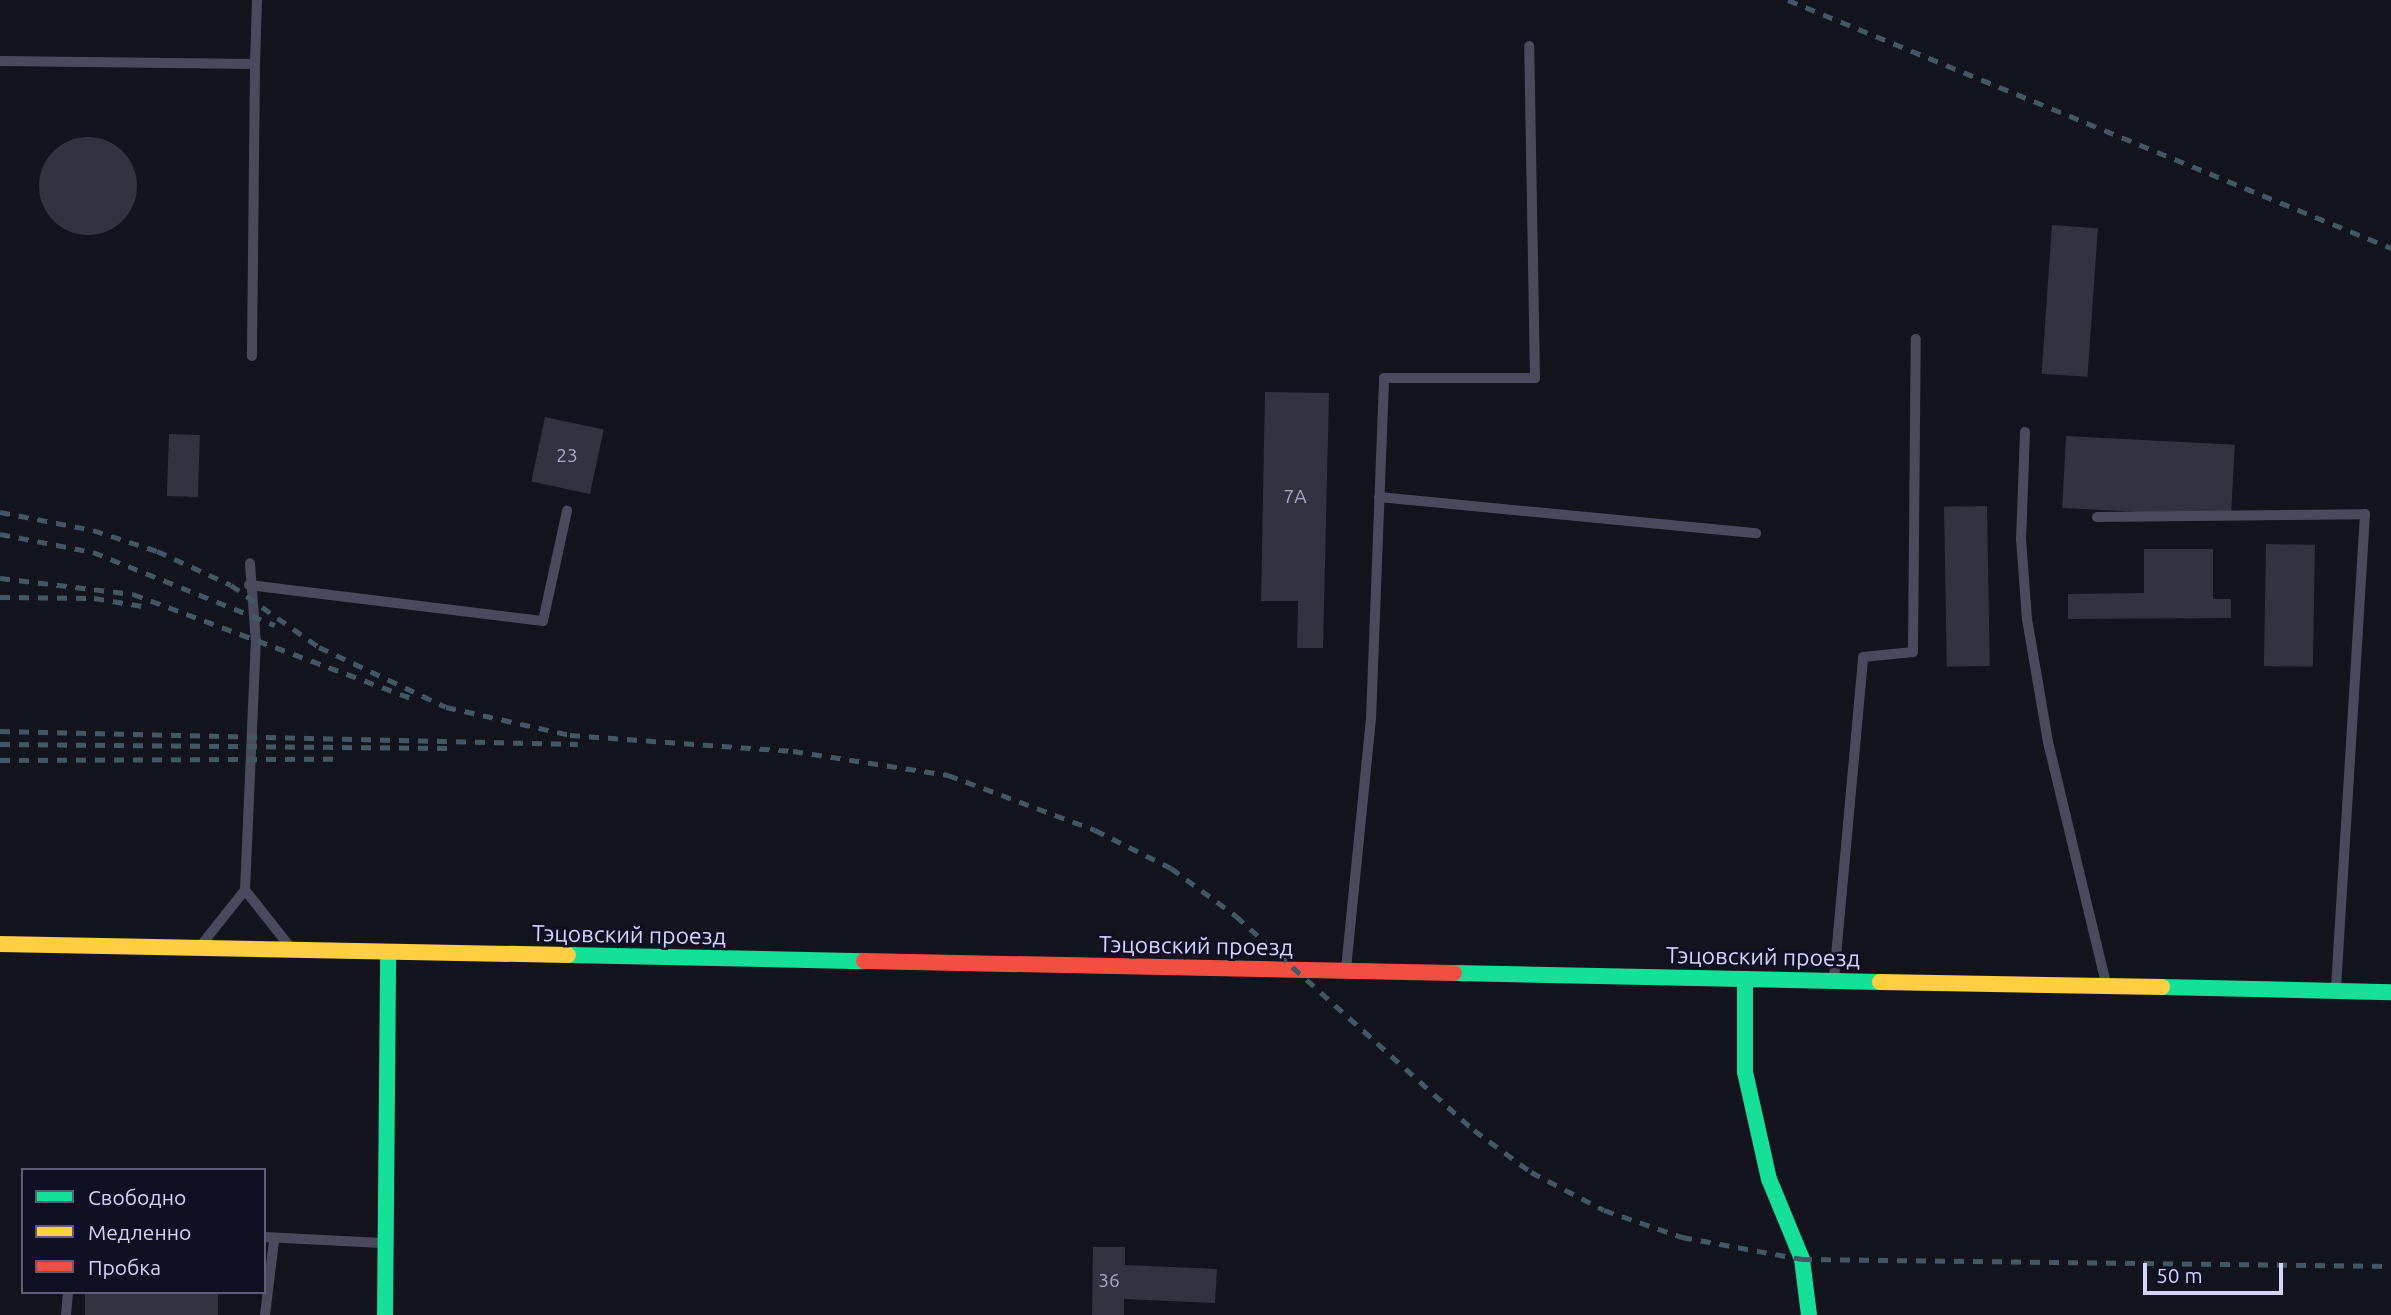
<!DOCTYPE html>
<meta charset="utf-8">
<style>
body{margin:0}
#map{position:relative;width:2391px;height:1315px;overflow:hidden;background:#14141e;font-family:Ubuntu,sans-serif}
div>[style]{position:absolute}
.building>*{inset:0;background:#323240;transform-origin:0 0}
.round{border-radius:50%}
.lane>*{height:10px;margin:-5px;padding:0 5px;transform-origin:5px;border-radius:5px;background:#494a5e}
.fast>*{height:16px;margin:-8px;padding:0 8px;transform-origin:8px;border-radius:8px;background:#16e098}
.slow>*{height:16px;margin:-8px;padding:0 8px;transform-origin:8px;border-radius:8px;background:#ffcf43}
.jam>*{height:16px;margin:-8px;padding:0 8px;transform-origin:8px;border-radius:8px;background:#f24e42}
.rail>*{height:5px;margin-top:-2.5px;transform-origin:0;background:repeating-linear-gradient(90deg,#425965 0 10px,transparent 0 19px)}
span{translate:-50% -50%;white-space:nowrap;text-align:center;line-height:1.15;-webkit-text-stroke:5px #110f23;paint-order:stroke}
.number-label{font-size:19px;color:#acabce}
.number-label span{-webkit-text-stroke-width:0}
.street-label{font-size:23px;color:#d4d3fd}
.legend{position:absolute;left:21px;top:1168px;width:245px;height:126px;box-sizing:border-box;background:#110f23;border:2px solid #5f5d7a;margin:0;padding:9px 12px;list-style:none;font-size:21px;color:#d4d3fd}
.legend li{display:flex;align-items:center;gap:14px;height:35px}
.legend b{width:35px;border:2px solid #5f5d7a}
.scale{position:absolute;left:2143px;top:1263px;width:140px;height:32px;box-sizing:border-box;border:4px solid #d4d3fd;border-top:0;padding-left:9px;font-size:21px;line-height:24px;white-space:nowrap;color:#d4d3fd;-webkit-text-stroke:5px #110f23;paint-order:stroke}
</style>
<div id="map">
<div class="building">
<i class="round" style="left:39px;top:137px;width:98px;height:98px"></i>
<i style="left:2052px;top:225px;width:46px;height:149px;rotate:4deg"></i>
<i style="clip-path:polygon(1265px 392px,1329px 393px,1323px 648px,1297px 648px,1298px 601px,1261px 601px)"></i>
<i style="left:545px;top:417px;width:60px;height:66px;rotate:12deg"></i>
<i style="left:169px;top:434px;width:31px;height:62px;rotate:2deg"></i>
<i style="left:2066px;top:436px;width:169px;height:72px;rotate:3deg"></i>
<i style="left:1987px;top:506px;width:160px;height:43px;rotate:89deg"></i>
<i style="left:2266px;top:544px;width:49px;height:122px;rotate:1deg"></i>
<i style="clip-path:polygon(2144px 549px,2213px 549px,2213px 599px,2231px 599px,2231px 618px,2068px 619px,2068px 594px,2144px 593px)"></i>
<i style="clip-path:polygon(1093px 1247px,1125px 1247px,1125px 1265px,1217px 1269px,1215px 1303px,1124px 1299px,1124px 1315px,1092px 1315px)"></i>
<i style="left:85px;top:1292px;width:133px;height:23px"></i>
</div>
<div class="lane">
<i style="left:0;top:61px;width:255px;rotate:0.7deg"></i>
<i style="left:255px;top:64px;width:292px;rotate:90.6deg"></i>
<i style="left:255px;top:64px;width:64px;rotate:-88.2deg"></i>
<i style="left:2025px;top:432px;width:107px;rotate:92.1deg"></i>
<i style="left:2021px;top:539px;width:80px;rotate:85.7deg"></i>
<i style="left:2027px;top:619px;width:125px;rotate:80.3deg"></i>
<i style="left:2048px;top:742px;width:248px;rotate:76.5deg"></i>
<i style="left:1379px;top:497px;width:379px;rotate:5.5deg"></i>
<i style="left:2097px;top:517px;width:268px;rotate:-0.6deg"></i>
<i style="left:2365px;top:514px;width:475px;rotate:93.5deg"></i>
<i style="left:249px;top:585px;width:296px;rotate:7deg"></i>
<i style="left:543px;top:621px;width:113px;rotate:-77.7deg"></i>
<i style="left:245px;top:890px;width:68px;rotate:51.6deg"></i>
<i style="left:202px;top:944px;width:69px;rotate:-51.5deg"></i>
<i style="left:245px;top:890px;width:247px;rotate:-87.5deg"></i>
<i style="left:256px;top:643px;width:80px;rotate:-94.3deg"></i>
<i style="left:1346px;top:969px;width:251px;rotate:-84.3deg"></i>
<i style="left:1371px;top:719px;width:341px;rotate:-87.8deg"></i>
<i style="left:1384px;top:378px;width:151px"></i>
<i style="left:1535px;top:378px;width:332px;rotate:-91deg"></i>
<i style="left:1834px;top:978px;width:322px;rotate:-84.8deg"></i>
<i style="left:1863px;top:657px;width:50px;rotate:-5.7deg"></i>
<i style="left:1913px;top:652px;width:313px;rotate:-89.5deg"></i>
<i style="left:264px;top:1237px;width:118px;rotate:2.9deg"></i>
<i style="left:66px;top:1315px;width:23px;rotate:-85deg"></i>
<i style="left:265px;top:1315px;width:75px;rotate:-83.1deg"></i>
</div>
<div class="fast">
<i style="left:568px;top:955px;width:296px;rotate:1.2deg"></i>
<i style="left:1454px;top:973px;width:426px;rotate:1.2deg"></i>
<i style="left:1745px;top:979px;width:93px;rotate:90deg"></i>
<i style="left:1745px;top:1072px;width:110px;rotate:77.4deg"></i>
<i style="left:1769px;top:1179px;width:87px;rotate:67.6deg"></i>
<i style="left:1802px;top:1259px;width:56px;rotate:82.9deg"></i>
<i style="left:2162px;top:987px;width:229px;rotate:1.3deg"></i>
<i style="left:385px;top:1315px;width:362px;rotate:-89.5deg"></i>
</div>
<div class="slow">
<i style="left:0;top:944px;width:568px;rotate:1.11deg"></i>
<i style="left:1880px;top:982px;width:282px;rotate:1deg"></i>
</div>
<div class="jam">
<i style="left:864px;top:961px;width:590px;rotate:1.17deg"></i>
</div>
<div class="rail">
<i style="left:1788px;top:0;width:652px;rotate:22.36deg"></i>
<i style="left:0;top:512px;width:95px;rotate:11deg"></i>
<i style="left:93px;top:530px;width:67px;rotate:18.2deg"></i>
<i style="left:157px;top:551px;width:81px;rotate:24.7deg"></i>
<i style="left:231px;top:585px;width:108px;rotate:35.2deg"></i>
<i style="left:319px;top:647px;width:140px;rotate:25.3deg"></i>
<i style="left:446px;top:707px;width:127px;rotate:12.7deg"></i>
<i style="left:570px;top:735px;width:224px;rotate:4.1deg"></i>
<i style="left:793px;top:751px;width:157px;rotate:8.8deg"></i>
<i style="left:948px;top:775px;width:157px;rotate:20.5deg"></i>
<i style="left:1095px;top:830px;width:85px;rotate:26.6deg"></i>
<i style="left:1171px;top:868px;width:81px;rotate:36.4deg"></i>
<i style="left:1236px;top:916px;width:320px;rotate:42deg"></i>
<i style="left:1474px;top:1130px;width:71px;rotate:36.4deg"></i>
<i style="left:1531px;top:1172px;width:82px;rotate:27.5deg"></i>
<i style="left:1604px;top:1210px;width:83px;rotate:19.1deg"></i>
<i style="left:1682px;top:1237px;width:122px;rotate:10.4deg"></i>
<i style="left:1802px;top:1259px;width:589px;rotate:0.68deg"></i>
<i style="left:0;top:534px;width:95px;rotate:11deg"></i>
<i style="left:93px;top:552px;width:196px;rotate:21.9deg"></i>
<i style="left:0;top:578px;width:134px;rotate:6.9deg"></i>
<i style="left:133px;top:594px;width:295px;rotate:20.5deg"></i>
<i style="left:0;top:597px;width:94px;rotate:0.6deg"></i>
<i style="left:94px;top:598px;width:55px;rotate:9.5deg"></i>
<i style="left:0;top:731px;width:578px;rotate:1.29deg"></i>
<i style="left:0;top:744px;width:448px;rotate:0.5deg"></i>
<i style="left:0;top:760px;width:333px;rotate:-0.2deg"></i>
</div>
<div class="number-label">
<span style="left:567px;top:456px">23</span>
<span style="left:1295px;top:497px">7А</span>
<span style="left:1109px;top:1281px">36</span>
</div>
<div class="street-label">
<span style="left:629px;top:935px;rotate:1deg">Тэцовский проезд</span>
<span style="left:1196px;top:946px;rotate:1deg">Тэцовский проезд</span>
<span style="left:1763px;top:957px;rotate:1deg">Тэцовский проезд</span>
</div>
<ul class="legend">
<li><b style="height:9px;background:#16e098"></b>Свободно</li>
<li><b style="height:9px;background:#ffcf43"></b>Медленно</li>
<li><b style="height:9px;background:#f24e42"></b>Пробка</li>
</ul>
<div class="scale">50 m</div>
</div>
